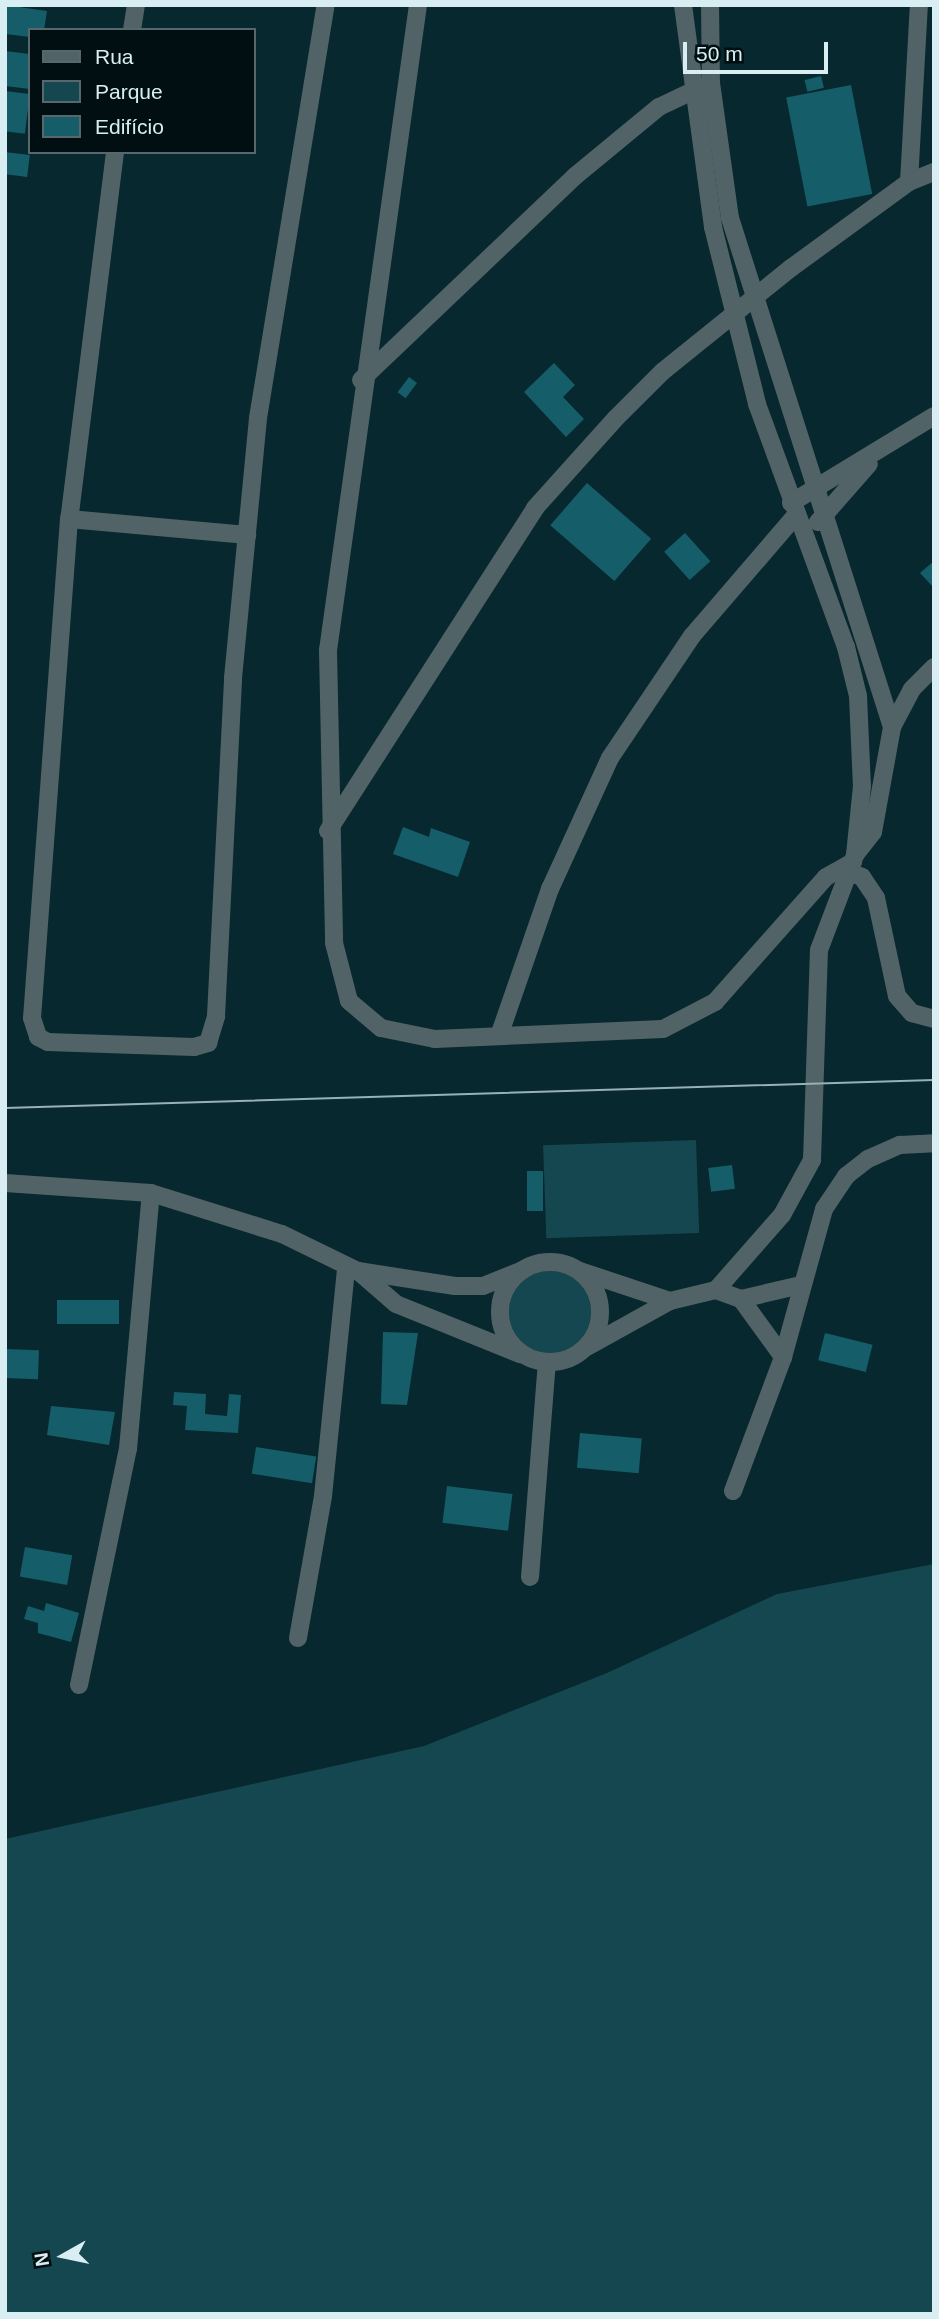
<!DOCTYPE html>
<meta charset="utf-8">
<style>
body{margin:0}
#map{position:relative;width:939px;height:2319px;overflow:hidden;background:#07282e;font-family:Helvetica,sans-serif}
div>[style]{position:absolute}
.green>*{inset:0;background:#144750;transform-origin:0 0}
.round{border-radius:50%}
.building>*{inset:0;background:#155d69;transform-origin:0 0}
.street>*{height:18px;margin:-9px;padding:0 9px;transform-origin:9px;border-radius:9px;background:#526367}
.street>.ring{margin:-9px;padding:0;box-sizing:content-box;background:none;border:18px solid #526367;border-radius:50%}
.tram>*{height:2px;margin:-1px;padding:0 1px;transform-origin:1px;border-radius:1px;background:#98b1b7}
span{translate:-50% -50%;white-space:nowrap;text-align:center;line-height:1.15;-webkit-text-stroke:5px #010f12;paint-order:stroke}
.frame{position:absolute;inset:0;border:7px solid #d8eef3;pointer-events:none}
.legend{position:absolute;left:28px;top:28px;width:228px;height:126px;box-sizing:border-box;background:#010f12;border:2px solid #57686c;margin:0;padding:9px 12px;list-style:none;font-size:21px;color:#d8eef3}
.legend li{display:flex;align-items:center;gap:14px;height:35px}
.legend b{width:35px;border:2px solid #57686c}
.north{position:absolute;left:28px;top:2221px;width:70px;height:70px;-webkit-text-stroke:5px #010f12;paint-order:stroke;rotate:261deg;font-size:19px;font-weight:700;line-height:28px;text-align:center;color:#d8eef3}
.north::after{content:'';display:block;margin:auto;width:24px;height:32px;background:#d8eef3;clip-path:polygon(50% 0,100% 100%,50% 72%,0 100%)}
.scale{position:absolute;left:683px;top:42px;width:145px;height:32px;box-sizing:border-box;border:4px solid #d8eef3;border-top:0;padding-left:9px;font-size:21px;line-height:24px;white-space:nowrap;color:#d8eef3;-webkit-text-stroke:5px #010f12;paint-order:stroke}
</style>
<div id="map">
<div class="green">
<i style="left:696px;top:1140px;width:93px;height:153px;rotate:88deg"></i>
<i class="round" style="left:509px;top:1271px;width:82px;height:82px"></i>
<i style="clip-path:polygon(934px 1564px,934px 2314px,5px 2314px,5px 1839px,424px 1746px,607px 1673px,777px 1594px)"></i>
</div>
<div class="building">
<i style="clip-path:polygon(5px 5px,47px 11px,44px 30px,30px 30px,30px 37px,5px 34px)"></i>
<i style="clip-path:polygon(5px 51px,30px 54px,30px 89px,5px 86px)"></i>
<i style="left:821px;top:76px;width:12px;height:17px;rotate:76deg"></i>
<i style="left:851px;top:85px;width:111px;height:66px;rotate:79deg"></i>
<i style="left:5px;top:91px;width:25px;height:40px;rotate:7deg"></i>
<i style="left:5px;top:152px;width:25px;height:22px;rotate:7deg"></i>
<i style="clip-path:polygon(554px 363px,575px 385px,563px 397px,584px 419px,566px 437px,524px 392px)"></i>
<i style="left:409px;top:377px;width:10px;height:19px;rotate:37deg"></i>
<i style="left:587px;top:483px;width:85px;height:56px;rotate:41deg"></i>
<i style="left:685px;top:533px;width:38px;height:28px;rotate:48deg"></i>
<i style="clip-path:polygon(934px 561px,934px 588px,920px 573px)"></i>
<i style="clip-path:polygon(403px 827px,429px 837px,431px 828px,470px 842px,458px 877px,393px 854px)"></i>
<i style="left:732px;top:1165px;width:24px;height:24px;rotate:83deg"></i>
<i style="left:527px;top:1171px;width:16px;height:40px"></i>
<i style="left:57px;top:1300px;width:62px;height:24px"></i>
<i style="clip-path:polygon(383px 1332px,418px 1333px,407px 1405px,381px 1404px)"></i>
<i style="left:825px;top:1333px;width:49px;height:28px;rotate:14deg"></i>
<i style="left:5px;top:1349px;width:34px;height:29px;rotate:2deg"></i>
<i style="clip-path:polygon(174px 1392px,206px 1394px,205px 1414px,227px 1416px,229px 1394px,241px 1395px,238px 1433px,185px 1430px,187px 1406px,173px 1405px)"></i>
<i style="clip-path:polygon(51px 1406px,115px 1412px,109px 1445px,47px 1435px)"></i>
<i style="left:580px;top:1433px;width:62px;height:35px;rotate:5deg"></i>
<i style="left:256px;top:1447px;width:61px;height:27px;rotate:9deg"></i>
<i style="left:447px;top:1486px;width:66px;height:37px;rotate:7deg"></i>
<i style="left:25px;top:1547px;width:48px;height:30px;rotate:10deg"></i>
<i style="clip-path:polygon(46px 1603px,79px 1613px,71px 1642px,38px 1633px,38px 1623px,24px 1619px,28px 1606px,44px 1611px)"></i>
</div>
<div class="street">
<i style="left:418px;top:5px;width:651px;rotate:97.94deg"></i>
<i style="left:328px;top:650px;width:293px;rotate:88.8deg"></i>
<i style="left:334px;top:943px;width:60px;rotate:75.5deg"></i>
<i style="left:349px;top:1001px;width:42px;rotate:40.2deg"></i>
<i style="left:381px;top:1028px;width:55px;rotate:11.5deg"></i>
<i style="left:435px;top:1039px;width:228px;rotate:-2.5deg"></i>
<i style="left:663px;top:1029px;width:59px;rotate:-27.4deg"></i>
<i style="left:715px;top:1002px;width:167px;rotate:-48.4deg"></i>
<i style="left:826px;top:877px;width:31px;rotate:-29deg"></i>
<i style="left:683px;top:5px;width:224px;rotate:82.3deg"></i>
<i style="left:713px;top:227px;width:182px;rotate:76deg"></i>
<i style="left:757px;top:404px;width:259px;rotate:69.9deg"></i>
<i style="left:846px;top:647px;width:50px;rotate:76.2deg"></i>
<i style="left:858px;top:696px;width:90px;rotate:87.5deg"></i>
<i style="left:862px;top:786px;width:69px;rotate:95.8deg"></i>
<i style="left:710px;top:5px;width:78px;rotate:89.3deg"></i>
<i style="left:711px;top:83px;width:136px;rotate:82deg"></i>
<i style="left:730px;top:218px;width:534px;rotate:72.35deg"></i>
<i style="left:132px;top:30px;width:25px;rotate:-81deg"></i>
<i style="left:115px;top:152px;width:370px;rotate:97.1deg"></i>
<i style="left:69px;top:519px;width:500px;rotate:94.24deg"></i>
<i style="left:32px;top:1018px;width:20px;rotate:72deg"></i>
<i style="left:38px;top:1037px;width:11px;rotate:27deg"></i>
<i style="left:48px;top:1042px;width:146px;rotate:2deg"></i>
<i style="left:194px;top:1047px;width:15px;rotate:-16deg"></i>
<i style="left:208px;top:1043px;width:28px;rotate:-73deg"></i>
<i style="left:216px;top:1016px;width:338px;rotate:-87.1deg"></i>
<i style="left:233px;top:678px;width:261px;rotate:-84.5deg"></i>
<i style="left:258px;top:418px;width:419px;rotate:-80.7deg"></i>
<i style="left:909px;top:182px;width:177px;rotate:-86.8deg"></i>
<i style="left:361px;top:380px;width:294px;rotate:-43.6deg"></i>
<i style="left:574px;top:177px;width:110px;rotate:-39.5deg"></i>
<i style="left:659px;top:107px;width:47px;rotate:-25.5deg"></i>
<i style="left:791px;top:503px;width:167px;rotate:-31.3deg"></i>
<i style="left:69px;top:519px;width:179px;rotate:5.1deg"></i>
<i style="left:818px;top:522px;width:77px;rotate:-48.7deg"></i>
<i style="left:328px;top:831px;width:384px;rotate:-57.3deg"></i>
<i style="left:535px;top:508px;width:121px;rotate:-48deg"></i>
<i style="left:616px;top:418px;width:65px;rotate:-45deg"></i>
<i style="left:662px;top:372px;width:166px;rotate:-38.9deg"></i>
<i style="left:791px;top:268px;width:146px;rotate:-36.1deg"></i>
<i style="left:909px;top:182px;width:27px;rotate:-22deg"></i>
<i style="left:849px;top:872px;width:14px;rotate:21deg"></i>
<i style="left:862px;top:877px;width:25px;rotate:56deg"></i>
<i style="left:876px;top:898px;width:100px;rotate:77.9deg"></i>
<i style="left:897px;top:996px;width:23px;rotate:49deg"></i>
<i style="left:912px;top:1013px;width:23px;rotate:15deg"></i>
<i style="left:499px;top:1036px;width:156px;rotate:-70.9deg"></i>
<i style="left:550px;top:889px;width:144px;rotate:-65.4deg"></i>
<i style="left:610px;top:758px;width:147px;rotate:-56.1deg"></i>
<i style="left:692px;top:636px;width:160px;rotate:-49.3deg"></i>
<i style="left:5px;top:1183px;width:146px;rotate:3.9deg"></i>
<i style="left:151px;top:1193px;width:137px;rotate:17.4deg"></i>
<i style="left:282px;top:1234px;width:85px;rotate:26deg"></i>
<i style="left:358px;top:1271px;width:98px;rotate:8.8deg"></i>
<i style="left:455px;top:1286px;width:28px"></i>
<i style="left:483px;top:1286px;width:43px;rotate:-21.8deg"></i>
<i class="ring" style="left:500px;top:1262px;width:82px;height:82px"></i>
<i style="left:358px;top:1271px;width:50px;rotate:41deg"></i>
<i style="left:396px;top:1304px;width:134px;rotate:22deg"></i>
<i style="left:580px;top:1271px;width:95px;rotate:18.4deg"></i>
<i style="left:716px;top:1290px;width:100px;rotate:-48.7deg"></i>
<i style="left:782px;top:1215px;width:63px;rotate:-61.4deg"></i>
<i style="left:812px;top:1160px;width:210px;rotate:-88.1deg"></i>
<i style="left:819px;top:950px;width:102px;rotate:-69.2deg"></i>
<i style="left:855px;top:855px;width:29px;rotate:-52deg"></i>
<i style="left:873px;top:832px;width:107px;rotate:-79.7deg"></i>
<i style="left:892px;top:727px;width:43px;rotate:-62.2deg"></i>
<i style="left:912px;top:689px;width:31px;rotate:-45deg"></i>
<i style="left:741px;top:1299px;width:57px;rotate:-13.1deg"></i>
<i style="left:587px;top:1347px;width:95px;rotate:-29deg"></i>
<i style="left:670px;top:1301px;width:47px;rotate:-13.4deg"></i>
<i style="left:716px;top:1290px;width:27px;rotate:20deg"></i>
<i style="left:741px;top:1299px;width:72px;rotate:54.1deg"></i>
<i style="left:733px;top:1491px;width:143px;rotate:-69.5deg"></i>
<i style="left:783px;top:1357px;width:154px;rotate:-74.5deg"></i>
<i style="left:824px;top:1209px;width:40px;rotate:-56deg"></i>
<i style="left:846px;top:1176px;width:28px;rotate:-38deg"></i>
<i style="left:868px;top:1159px;width:35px;rotate:-24deg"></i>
<i style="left:900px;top:1145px;width:34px;rotate:-3deg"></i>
<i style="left:530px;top:1577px;width:215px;rotate:-85.5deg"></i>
<i style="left:298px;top:1638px;width:144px;rotate:-80deg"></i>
<i style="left:323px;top:1496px;width:229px;rotate:-84.2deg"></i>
<i style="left:79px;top:1685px;width:241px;rotate:-78.3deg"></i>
<i style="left:128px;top:1449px;width:257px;rotate:-84.9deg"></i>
</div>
<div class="tram">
<i style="left:5px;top:1108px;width:929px;rotate:-1.73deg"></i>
</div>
<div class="frame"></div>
<ul class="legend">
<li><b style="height:9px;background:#526367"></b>Rua</li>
<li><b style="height:19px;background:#144750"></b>Parque</li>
<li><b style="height:19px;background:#155d69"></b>Edifício</li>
</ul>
<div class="north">N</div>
<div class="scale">50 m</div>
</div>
